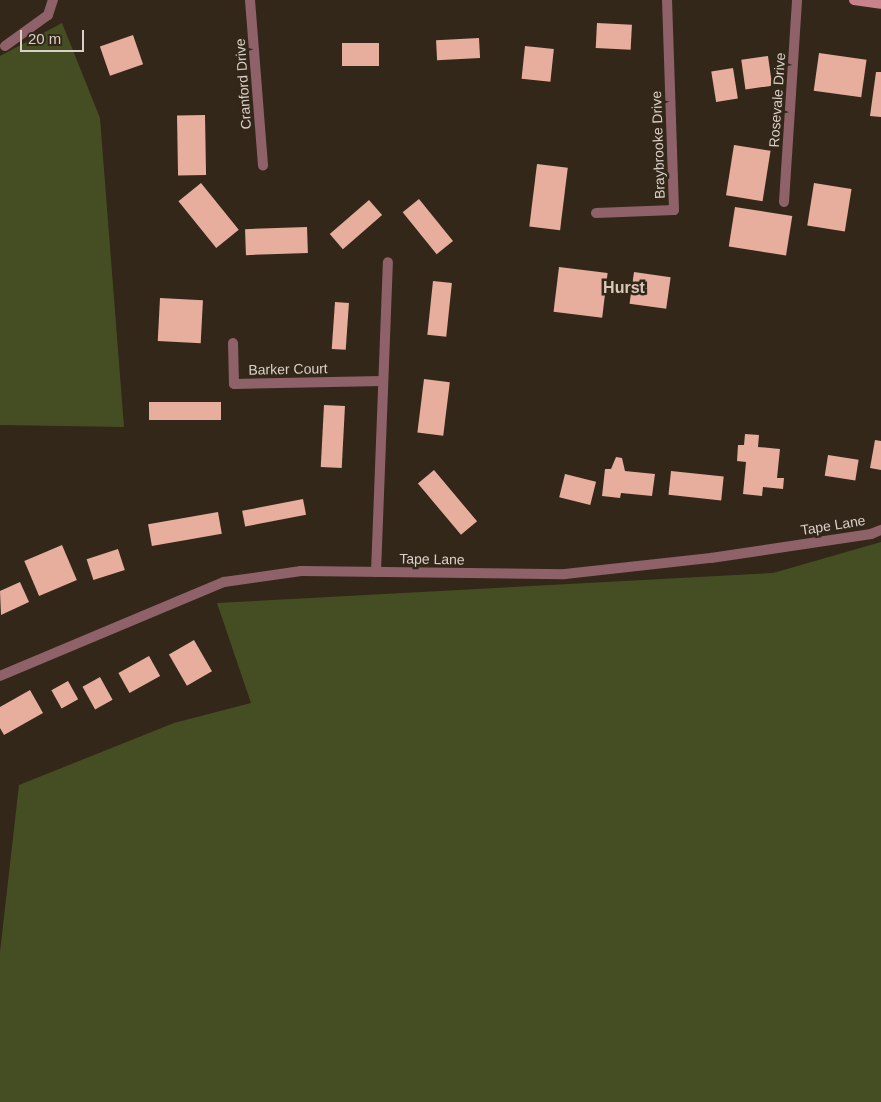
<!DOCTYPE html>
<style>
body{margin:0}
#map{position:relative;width:881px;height:1102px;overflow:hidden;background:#332719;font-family:Arial,sans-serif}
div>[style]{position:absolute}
.green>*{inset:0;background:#454e22}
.building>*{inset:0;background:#e7ad9d;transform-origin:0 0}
.street>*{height:10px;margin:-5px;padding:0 5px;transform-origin:5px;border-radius:5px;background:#8f6269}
.secondary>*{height:10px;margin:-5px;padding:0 5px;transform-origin:5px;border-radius:5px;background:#c9818c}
span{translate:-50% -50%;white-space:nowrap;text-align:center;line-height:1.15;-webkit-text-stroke:5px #332719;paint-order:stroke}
.street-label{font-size:14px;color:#d9d1c8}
.quarter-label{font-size:16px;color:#d9c9b7;font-weight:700}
.scale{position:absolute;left:20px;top:30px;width:64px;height:22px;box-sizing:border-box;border:2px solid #d9d1c8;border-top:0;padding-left:6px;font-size:15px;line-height:18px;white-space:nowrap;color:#d9d1c8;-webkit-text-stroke:4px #332719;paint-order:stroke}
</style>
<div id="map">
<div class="green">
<i style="clip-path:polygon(62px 23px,100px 118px,124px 427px,0 425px,0 56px)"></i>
<i style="clip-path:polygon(881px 542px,881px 1102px,0 1102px,0 952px,19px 785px,174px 723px,251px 703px,217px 603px,773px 573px)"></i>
</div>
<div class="building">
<i style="left:597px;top:23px;width:35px;height:25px;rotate:3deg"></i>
<i style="left:133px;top:35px;width:31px;height:35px;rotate:71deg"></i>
<i style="left:479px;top:38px;width:20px;height:43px;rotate:87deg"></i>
<i style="left:342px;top:43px;width:37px;height:23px"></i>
<i style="left:525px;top:46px;width:29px;height:33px;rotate:6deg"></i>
<i style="left:819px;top:53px;width:48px;height:38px;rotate:8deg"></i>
<i style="left:768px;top:56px;width:30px;height:27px;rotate:82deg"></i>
<i style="left:733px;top:68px;width:31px;height:22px;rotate:81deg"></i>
<i style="clip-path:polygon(876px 72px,881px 72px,881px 117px,870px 116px)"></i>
<i style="left:205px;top:115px;width:60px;height:28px;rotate:89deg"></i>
<i style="left:734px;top:145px;width:37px;height:51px;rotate:9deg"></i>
<i style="left:537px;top:164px;width:31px;height:63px;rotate:7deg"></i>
<i style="left:201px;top:183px;width:60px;height:29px;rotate:51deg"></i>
<i style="left:814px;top:183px;width:38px;height:43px;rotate:9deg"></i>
<i style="left:419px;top:199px;width:54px;height:21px;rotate:51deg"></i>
<i style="left:369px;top:200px;width:20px;height:52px;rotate:49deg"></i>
<i style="left:735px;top:207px;width:58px;height:40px;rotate:9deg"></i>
<i style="left:307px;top:227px;width:26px;height:62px;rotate:88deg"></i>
<i style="left:559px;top:267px;width:49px;height:45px;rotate:7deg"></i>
<i style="left:634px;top:272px;width:37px;height:32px;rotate:8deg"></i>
<i style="left:433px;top:281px;width:19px;height:54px;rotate:6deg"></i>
<i style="left:160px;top:298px;width:43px;height:43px;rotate:3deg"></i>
<i style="left:335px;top:302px;width:14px;height:47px;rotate:4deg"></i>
<i style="left:424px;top:379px;width:26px;height:54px;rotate:7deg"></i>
<i style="left:149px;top:402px;width:72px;height:18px"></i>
<i style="left:324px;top:405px;width:21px;height:62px;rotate:3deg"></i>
<i style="clip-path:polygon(745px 434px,759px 435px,758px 447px,780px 449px,777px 478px,784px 478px,783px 489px,763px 487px,762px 496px,743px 494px,746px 462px,737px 461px,738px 445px,744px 445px)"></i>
<i style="clip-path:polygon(875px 440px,881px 441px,881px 470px,870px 468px)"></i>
<i style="left:828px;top:455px;width:31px;height:21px;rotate:9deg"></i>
<i style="clip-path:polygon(616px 457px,622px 458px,625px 471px,655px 474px,652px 496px,621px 493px,620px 498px,602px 496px,605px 469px,611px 469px)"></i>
<i style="left:434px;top:470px;width:67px;height:21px;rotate:50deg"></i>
<i style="left:671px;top:471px;width:53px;height:24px;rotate:6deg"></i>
<i style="left:565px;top:474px;width:32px;height:24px;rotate:14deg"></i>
<i style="left:303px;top:499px;width:16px;height:62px;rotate:79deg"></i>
<i style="left:218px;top:512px;width:22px;height:71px;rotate:80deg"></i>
<i style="left:62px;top:545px;width:38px;height:41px;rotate:67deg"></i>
<i style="left:118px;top:549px;width:22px;height:33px;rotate:72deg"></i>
<i style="clip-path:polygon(20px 582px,29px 602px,1px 615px,0 591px)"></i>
<i style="left:194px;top:640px;width:36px;height:29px;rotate:60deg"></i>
<i style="left:149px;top:656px;width:23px;height:35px;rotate:61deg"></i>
<i style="left:100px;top:677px;width:26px;height:20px;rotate:61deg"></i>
<i style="left:68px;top:681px;width:21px;height:19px;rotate:61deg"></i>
<i style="clip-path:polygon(30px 690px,43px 713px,4px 735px,0 728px,0 707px)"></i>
</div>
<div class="street">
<i style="left:250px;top:0;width:166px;rotate:85.5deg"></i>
<i style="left:5px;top:46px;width:53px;rotate:-35.8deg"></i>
<i style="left:48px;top:15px;width:16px;rotate:-72deg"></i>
<i style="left:784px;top:202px;width:202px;rotate:-86.3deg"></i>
<i style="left:596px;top:213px;width:78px;rotate:-2.2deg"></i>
<i style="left:674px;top:210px;width:210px;rotate:-91.9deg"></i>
<i style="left:233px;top:343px;width:41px;rotate:88.6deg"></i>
<i style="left:234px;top:384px;width:149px;rotate:-1.2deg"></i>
<i style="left:376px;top:572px;width:310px;rotate:-87.8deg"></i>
<i style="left:0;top:676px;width:243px;rotate:-22.8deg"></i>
<i style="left:224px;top:582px;width:78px;rotate:-8.1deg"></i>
<i style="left:301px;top:571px;width:264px;rotate:0.7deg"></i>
<i style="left:565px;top:574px;width:147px;rotate:-6.3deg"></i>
<i style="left:711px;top:558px;width:162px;rotate:-8.5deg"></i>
<i style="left:871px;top:534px;width:11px;rotate:-22deg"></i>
</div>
<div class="secondary">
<i style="left:854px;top:0;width:27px;rotate:8deg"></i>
</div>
<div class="street-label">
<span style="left:243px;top:84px;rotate:-94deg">Cranford Drive</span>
<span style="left:777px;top:100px;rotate:-86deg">Rosevale Drive</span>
<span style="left:658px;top:145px;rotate:-92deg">Braybrooke Drive</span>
<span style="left:288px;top:369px;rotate:-1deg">Barker Court</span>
<span style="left:833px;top:525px;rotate:-9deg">Tape Lane</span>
<span style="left:432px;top:559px;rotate:1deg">Tape Lane</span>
</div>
<div class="quarter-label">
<span style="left:624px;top:288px">Hurst</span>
</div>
<div class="scale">20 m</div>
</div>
